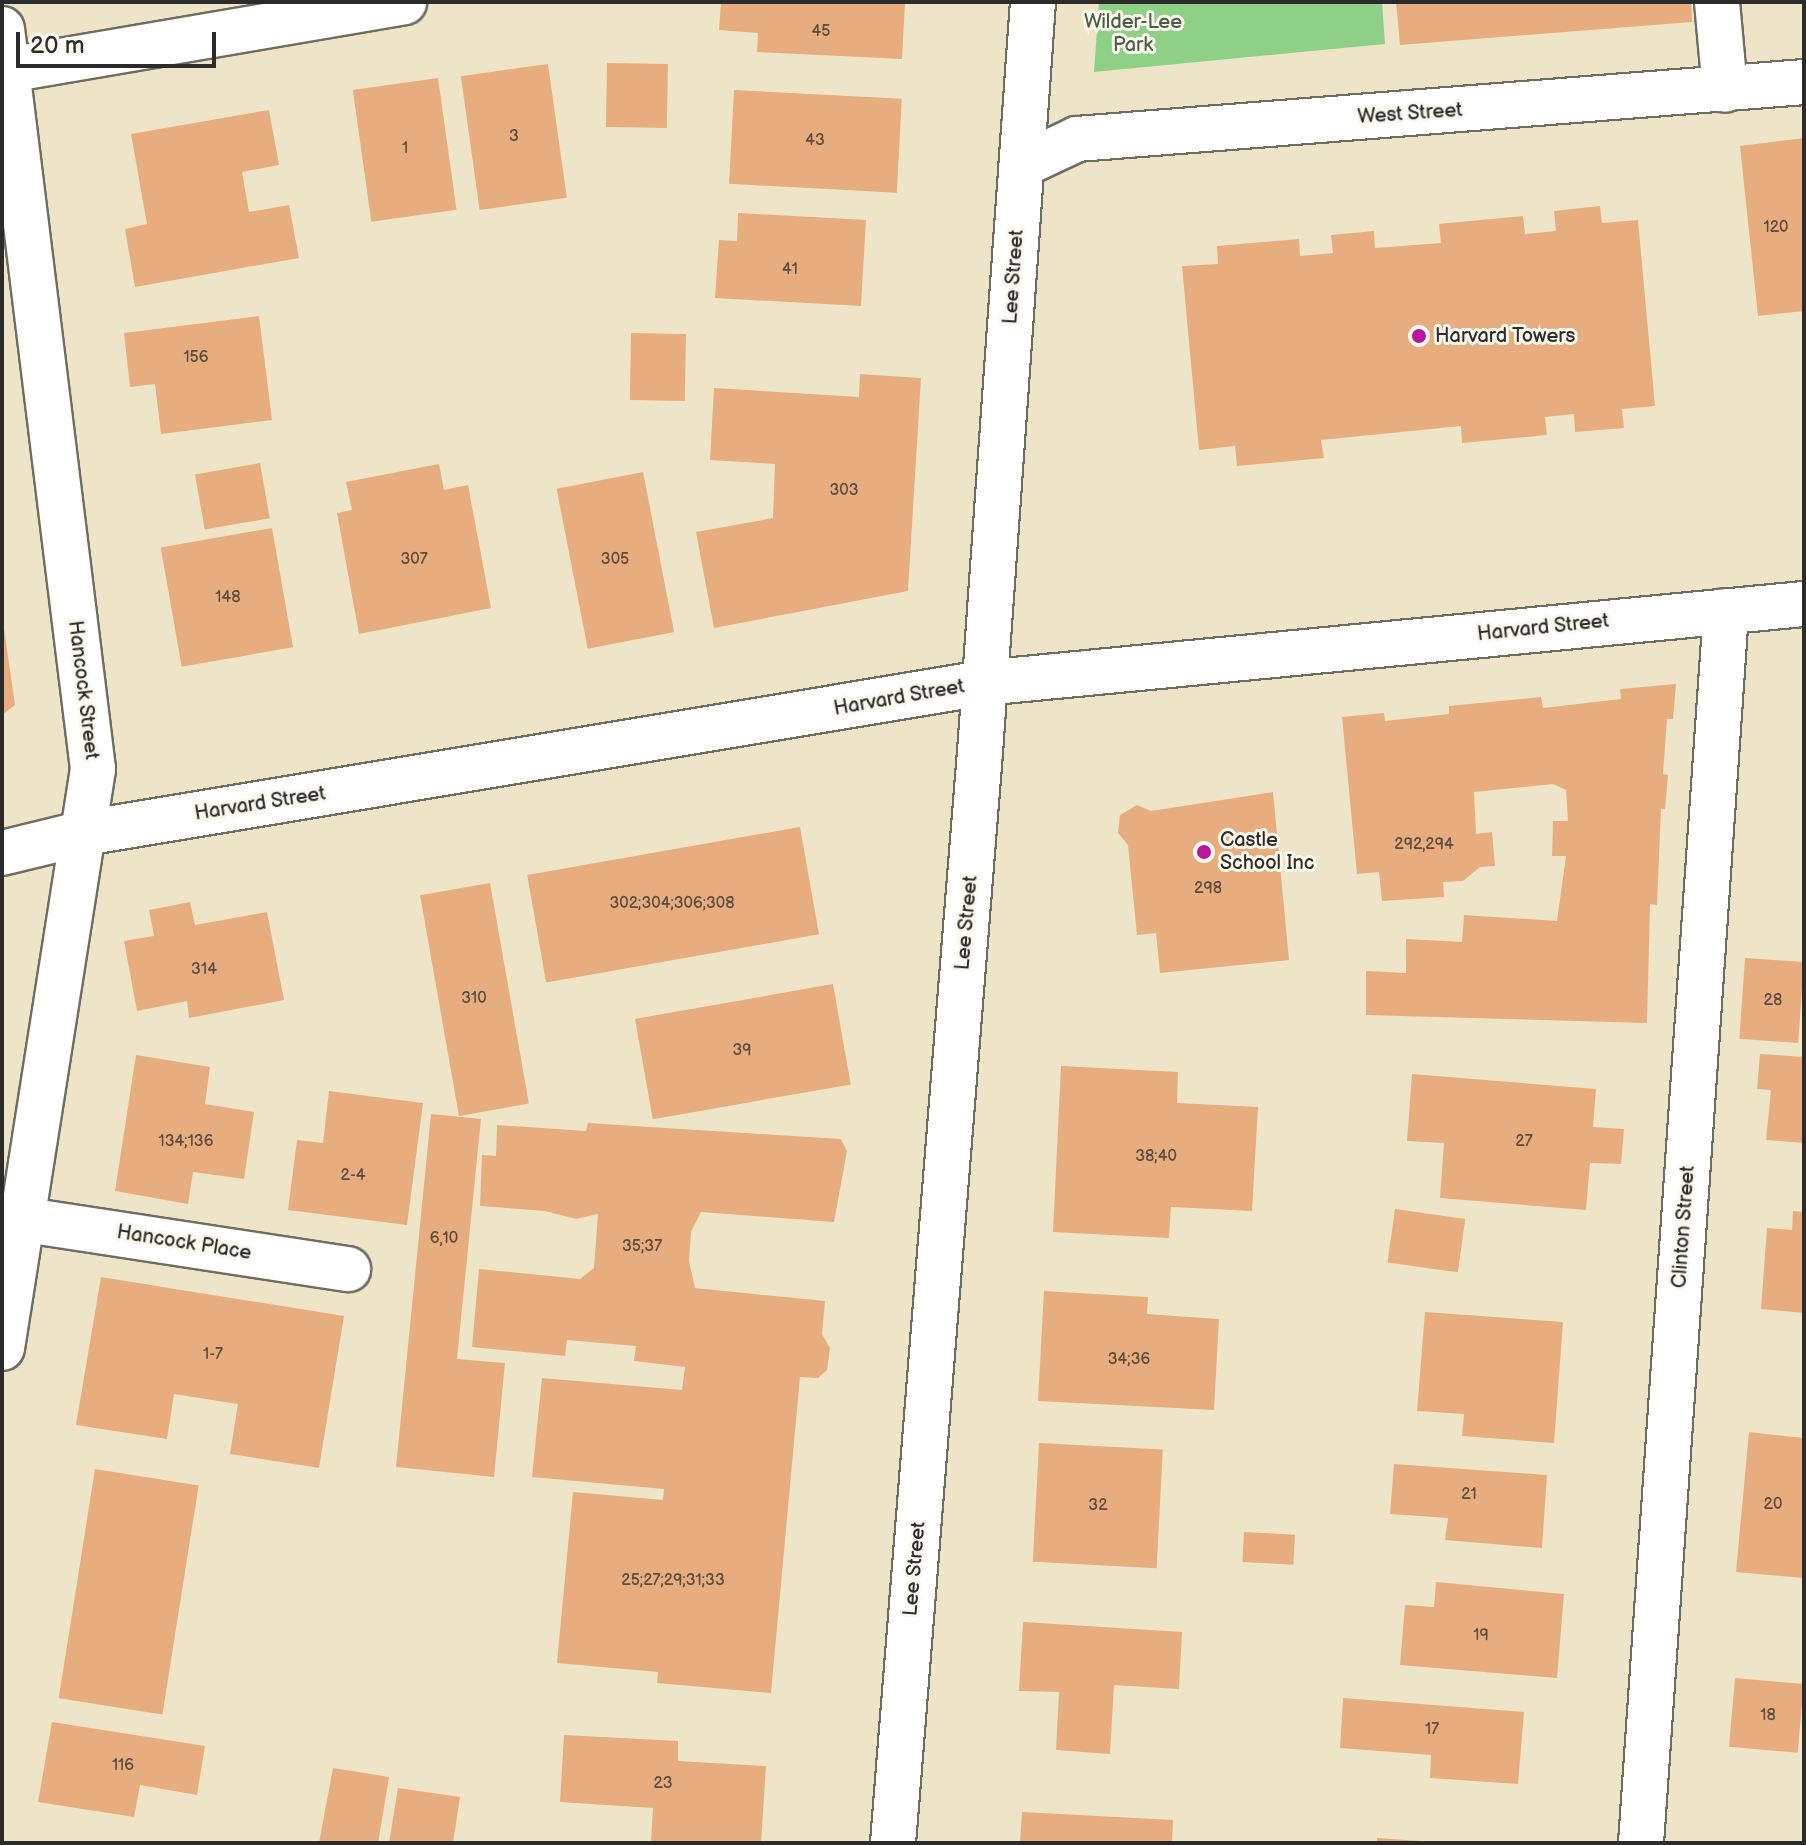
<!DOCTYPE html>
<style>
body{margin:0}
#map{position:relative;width:1806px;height:1845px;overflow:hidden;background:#eee5c8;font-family:"Balsamiq Sans",sans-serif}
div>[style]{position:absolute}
.green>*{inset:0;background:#8fd087}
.building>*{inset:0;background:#e8ad7e;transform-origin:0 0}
.roads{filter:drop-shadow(2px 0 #6f6c62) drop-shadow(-2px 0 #6f6c62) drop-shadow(0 2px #6f6c62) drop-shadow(0 -2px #6f6c62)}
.street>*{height:44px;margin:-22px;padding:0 22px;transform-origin:22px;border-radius:22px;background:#fff}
.secondary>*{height:44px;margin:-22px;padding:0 22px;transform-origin:22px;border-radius:22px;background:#fff}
.dots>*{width:22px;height:22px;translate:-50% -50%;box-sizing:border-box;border:4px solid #fbf7ec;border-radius:50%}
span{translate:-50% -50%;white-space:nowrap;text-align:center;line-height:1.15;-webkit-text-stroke:6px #fbf7ec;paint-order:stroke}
.number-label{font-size:16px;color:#5a4c40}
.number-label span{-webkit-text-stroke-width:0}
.park-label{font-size:20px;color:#495d47}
.street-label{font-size:20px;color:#2b2b2b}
.poi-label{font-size:20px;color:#2b2b2b}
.left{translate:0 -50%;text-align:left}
.frame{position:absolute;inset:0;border:4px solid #2b2b2b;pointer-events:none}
.scale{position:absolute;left:16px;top:32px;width:200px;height:36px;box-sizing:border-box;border:4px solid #2b2b2b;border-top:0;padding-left:10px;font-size:24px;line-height:28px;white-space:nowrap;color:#2b2b2b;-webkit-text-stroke:6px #fbf7ec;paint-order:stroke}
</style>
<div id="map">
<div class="green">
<i style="clip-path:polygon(1099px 2px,1382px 2px,1385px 44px,1094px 72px)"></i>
</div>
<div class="building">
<i style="clip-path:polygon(721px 2px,905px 2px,902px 59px,757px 52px,758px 33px,719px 30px)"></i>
<i style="clip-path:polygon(1396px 2px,1691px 2px,1692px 22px,1400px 45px)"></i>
<i style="left:607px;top:63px;width:61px;height:64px;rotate:1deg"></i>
<i style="left:548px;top:64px;width:135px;height:88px;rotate:82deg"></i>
<i style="left:438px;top:78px;width:133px;height:86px;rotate:82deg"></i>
<i style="left:734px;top:90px;width:168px;height:94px;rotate:3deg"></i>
<i style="clip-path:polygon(269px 110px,279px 165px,242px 172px,249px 212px,289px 205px,299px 258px,135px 287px,125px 229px,147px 224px,131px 134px)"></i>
<i style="clip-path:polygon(1804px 138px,1804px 311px,1758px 316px,1740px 146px)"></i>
<i style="clip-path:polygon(1600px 206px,1602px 223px,1638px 220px,1655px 406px,1622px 409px,1624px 428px,1575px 432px,1574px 414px,1545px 417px,1547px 435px,1462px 443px,1461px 426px,1321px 440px,1324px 458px,1237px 466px,1235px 446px,1199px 450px,1182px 266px,1218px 264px,1217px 246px,1299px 239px,1300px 256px,1333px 253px,1331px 235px,1374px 231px,1375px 248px,1441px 243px,1439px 224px,1523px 216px,1525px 234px,1556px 231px,1554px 211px)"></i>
<i style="clip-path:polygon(738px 213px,866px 220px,861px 306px,715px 298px,719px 240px,737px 241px)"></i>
<i style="clip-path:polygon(259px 316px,272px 420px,161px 434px,155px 384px,130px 387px,124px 333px)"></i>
<i style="left:631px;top:333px;width:55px;height:67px;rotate:1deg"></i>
<i style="clip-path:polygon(860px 374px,921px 378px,908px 591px,714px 628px,696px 532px,773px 518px,775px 464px,710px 460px,714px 388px,859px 397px)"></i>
<i style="left:260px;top:463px;width:56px;height:66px;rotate:80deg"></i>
<i style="clip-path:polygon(439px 464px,444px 490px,468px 485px,491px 608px,359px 634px,337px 513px,352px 510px,346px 482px)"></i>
<i style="left:643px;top:472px;width:163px;height:88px;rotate:79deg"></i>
<i style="left:272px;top:528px;width:121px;height:113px;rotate:80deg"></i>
<i style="clip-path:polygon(2px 615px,15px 705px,2px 715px)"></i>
<i style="clip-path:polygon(1676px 684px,1673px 719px,1667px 719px,1663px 774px,1668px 775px,1665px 809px,1661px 809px,1657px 905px,1650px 904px,1647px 1023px,1366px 1015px,1366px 971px,1406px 973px,1406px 939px,1462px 942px,1464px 915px,1557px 921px,1566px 856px,1552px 856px,1553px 821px,1568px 821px,1566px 790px,1553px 784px,1474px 792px,1476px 834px,1492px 832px,1495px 866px,1480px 867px,1463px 881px,1443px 882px,1444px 897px,1382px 901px,1379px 872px,1357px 874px,1342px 717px,1384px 713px,1385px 721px,1449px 714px,1449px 706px,1541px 697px,1543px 708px,1621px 699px,1620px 689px)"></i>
<i style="clip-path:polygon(1273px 792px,1289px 960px,1160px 973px,1156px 933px,1137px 935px,1128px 845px,1118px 833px,1120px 815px,1137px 805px,1151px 811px)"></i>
<i style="left:800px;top:827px;width:109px;height:277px;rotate:80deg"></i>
<i style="left:490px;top:883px;width:224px;height:71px;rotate:80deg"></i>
<i style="clip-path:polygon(190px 902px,195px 925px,267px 912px,284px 1000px,189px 1018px,187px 1001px,137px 1011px,124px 941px,154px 936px,149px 910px)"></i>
<i style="left:1745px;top:958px;width:59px;height:81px;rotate:4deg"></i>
<i style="left:833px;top:984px;width:102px;height:201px;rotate:80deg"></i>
<i style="clip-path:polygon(1760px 1054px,1804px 1057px,1804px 1143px,1766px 1140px,1771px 1090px,1757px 1089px)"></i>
<i style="clip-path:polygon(136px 1055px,210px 1067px,205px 1104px,254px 1112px,244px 1179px,193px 1172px,188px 1204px,115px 1191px)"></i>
<i style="clip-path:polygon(1061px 1066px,1178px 1072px,1177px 1103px,1258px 1107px,1252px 1211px,1171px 1207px,1169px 1238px,1053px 1232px)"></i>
<i style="clip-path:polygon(1412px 1074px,1596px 1089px,1593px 1127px,1624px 1129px,1621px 1164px,1590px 1163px,1586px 1210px,1440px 1198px,1444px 1143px,1407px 1141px)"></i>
<i style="clip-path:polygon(329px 1091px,423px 1103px,407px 1225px,288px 1210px,297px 1140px,323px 1143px)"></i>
<i style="clip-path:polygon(431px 1114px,481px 1119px,457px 1359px,505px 1363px,494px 1477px,396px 1467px)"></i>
<i style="clip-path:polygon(588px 1123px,841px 1139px,847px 1151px,834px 1222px,701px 1212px,691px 1232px,689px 1261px,695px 1288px,825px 1301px,822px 1334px,830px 1348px,827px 1370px,818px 1378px,800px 1377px,771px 1693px,657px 1683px,658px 1672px,557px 1663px,573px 1492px,663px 1500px,664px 1489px,532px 1477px,542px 1378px,682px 1390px,685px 1367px,634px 1361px,636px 1346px,567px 1340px,565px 1356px,472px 1347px,479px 1269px,580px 1279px,594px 1268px,598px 1214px,576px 1219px,545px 1211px,480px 1206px,482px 1155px,496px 1156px,497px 1125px,586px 1131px)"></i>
<i style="left:1395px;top:1209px;width:71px;height:54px;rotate:8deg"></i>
<i style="clip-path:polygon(1793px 1211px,1804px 1212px,1804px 1313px,1761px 1309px,1767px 1228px,1792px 1230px)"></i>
<i style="clip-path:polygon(101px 1277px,344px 1316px,319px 1468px,230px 1454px,238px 1404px,174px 1394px,167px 1439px,76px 1425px)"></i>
<i style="clip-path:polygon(1044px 1291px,1148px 1297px,1147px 1314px,1219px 1319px,1214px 1410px,1038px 1401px)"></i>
<i style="clip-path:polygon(1425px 1312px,1563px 1322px,1554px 1443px,1462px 1436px,1464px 1414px,1417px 1411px)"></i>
<i style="clip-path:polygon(1749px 1432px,1804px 1438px,1804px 1578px,1736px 1572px)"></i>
<i style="left:1039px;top:1443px;width:124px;height:119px;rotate:3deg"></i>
<i style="clip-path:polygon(1394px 1464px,1547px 1475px,1542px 1548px,1445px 1540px,1448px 1518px,1390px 1514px)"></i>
<i style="left:95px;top:1469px;width:105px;height:232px;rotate:9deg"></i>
<i style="left:1244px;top:1532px;width:51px;height:30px;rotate:3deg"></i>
<i style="clip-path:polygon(1436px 1582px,1564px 1594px,1557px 1678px,1400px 1665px,1405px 1605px,1434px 1607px)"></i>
<i style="clip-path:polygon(1023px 1622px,1182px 1632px,1179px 1689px,1114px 1685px,1110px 1754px,1056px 1750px,1059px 1692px,1019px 1691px)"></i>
<i style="left:1735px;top:1678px;width:69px;height:69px;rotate:5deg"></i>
<i style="clip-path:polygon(1343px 1698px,1524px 1712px,1518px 1784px,1430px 1778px,1431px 1755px,1340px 1748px)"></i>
<i style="clip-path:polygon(52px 1722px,205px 1746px,197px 1795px,140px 1785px,134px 1817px,38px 1802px)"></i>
<i style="clip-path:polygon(564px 1735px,678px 1741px,678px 1761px,766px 1766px,761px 1843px,651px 1842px,653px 1808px,560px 1802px)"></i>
<i style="clip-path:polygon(333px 1768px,389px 1777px,378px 1843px,319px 1843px)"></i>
<i style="clip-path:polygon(398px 1788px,460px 1797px,453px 1843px,389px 1843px)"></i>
<i style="clip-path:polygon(1022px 1812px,1173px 1820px,1172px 1843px,1020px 1843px)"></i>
<i style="clip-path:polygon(1377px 1838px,1420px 1841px,1420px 1843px,1377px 1843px)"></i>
</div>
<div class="roads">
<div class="street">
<i style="left:1717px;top:2px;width:88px;rotate:84.8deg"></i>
<i style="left:2px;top:29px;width:746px;rotate:82.99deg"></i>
<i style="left:93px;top:769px;width:586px;rotate:98.93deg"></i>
<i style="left:2px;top:71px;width:408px;rotate:-9.7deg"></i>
<i style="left:1022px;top:165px;width:61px;rotate:-25.3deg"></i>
<i style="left:1077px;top:139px;width:729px;rotate:-4.48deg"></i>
<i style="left:20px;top:1219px;width:332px;rotate:8.7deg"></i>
<i style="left:893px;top:1843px;width:1094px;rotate:-85.44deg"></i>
<i style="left:980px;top:752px;width:752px;rotate:-85.96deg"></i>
<i style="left:1641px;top:1843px;width:1235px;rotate:-86.05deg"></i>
</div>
<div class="secondary">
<i style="left:2px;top:853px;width:84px;rotate:-13.7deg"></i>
<i style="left:84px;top:833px;width:911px;rotate:-9.47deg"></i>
<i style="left:983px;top:683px;width:825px;rotate:-5.5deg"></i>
</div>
</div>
<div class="dots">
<i style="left:1419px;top:336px;background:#b5179e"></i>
<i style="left:1204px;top:852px;background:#b5179e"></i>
</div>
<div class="number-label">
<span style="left:821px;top:32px">45</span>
<span style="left:514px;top:137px">3</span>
<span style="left:815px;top:141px">43</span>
<span style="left:405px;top:149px">1</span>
<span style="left:1776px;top:228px">120</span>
<span style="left:790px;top:270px">41</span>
<span style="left:196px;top:358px">156</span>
<span style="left:844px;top:491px">303</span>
<span style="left:414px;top:560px">307</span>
<span style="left:615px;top:560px">305</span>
<span style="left:228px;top:598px">148</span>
<span style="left:1424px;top:845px">292,294</span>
<span style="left:1208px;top:889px">298</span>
<span style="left:672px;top:904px">302;304;306;308</span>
<span style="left:204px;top:970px">314</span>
<span style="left:474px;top:999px">310</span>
<span style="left:1773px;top:1001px">28</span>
<span style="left:742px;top:1051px">39</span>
<span style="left:186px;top:1142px">134;136</span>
<span style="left:1524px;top:1142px">27</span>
<span style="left:1156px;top:1157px">38;40</span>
<span style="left:353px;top:1176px">2-4</span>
<span style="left:444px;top:1239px">6,10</span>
<span style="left:642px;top:1247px">35;37</span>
<span style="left:213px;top:1355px">1-7</span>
<span style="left:1129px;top:1360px">34;36</span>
<span style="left:1469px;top:1495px">21</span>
<span style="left:1773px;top:1505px">20</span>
<span style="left:1098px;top:1506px">32</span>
<span style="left:673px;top:1581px">25;27;29;31;33</span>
<span style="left:1481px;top:1636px">19</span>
<span style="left:1768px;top:1716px">18</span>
<span style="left:1432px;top:1730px">17</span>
<span style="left:123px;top:1766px">116</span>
<span style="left:663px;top:1784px">23</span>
</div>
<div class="park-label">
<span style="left:1133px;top:34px">Wilder-Lee<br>Park</span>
</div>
<div class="street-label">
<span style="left:1410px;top:114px;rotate:-4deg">West Street</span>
<span style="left:1014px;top:277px;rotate:-86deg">Lee Street</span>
<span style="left:1543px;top:628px;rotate:-6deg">Harvard Street</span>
<span style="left:83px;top:690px;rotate:83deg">Hancock Street</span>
<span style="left:899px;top:698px;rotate:-10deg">Harvard Street</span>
<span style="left:260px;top:804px;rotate:-9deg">Harvard Street</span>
<span style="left:967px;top:923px;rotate:-85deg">Lee Street</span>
<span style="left:1684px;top:1227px;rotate:-86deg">Clinton Street</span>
<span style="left:184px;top:1243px;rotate:9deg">Hancock Place</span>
<span style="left:915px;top:1569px;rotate:-85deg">Lee Street</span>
</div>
<div class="poi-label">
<span class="left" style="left:1435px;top:336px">Harvard Towers</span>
<span class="left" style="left:1220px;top:852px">Castle<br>School Inc</span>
</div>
<div class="frame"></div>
<div class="scale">20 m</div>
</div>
